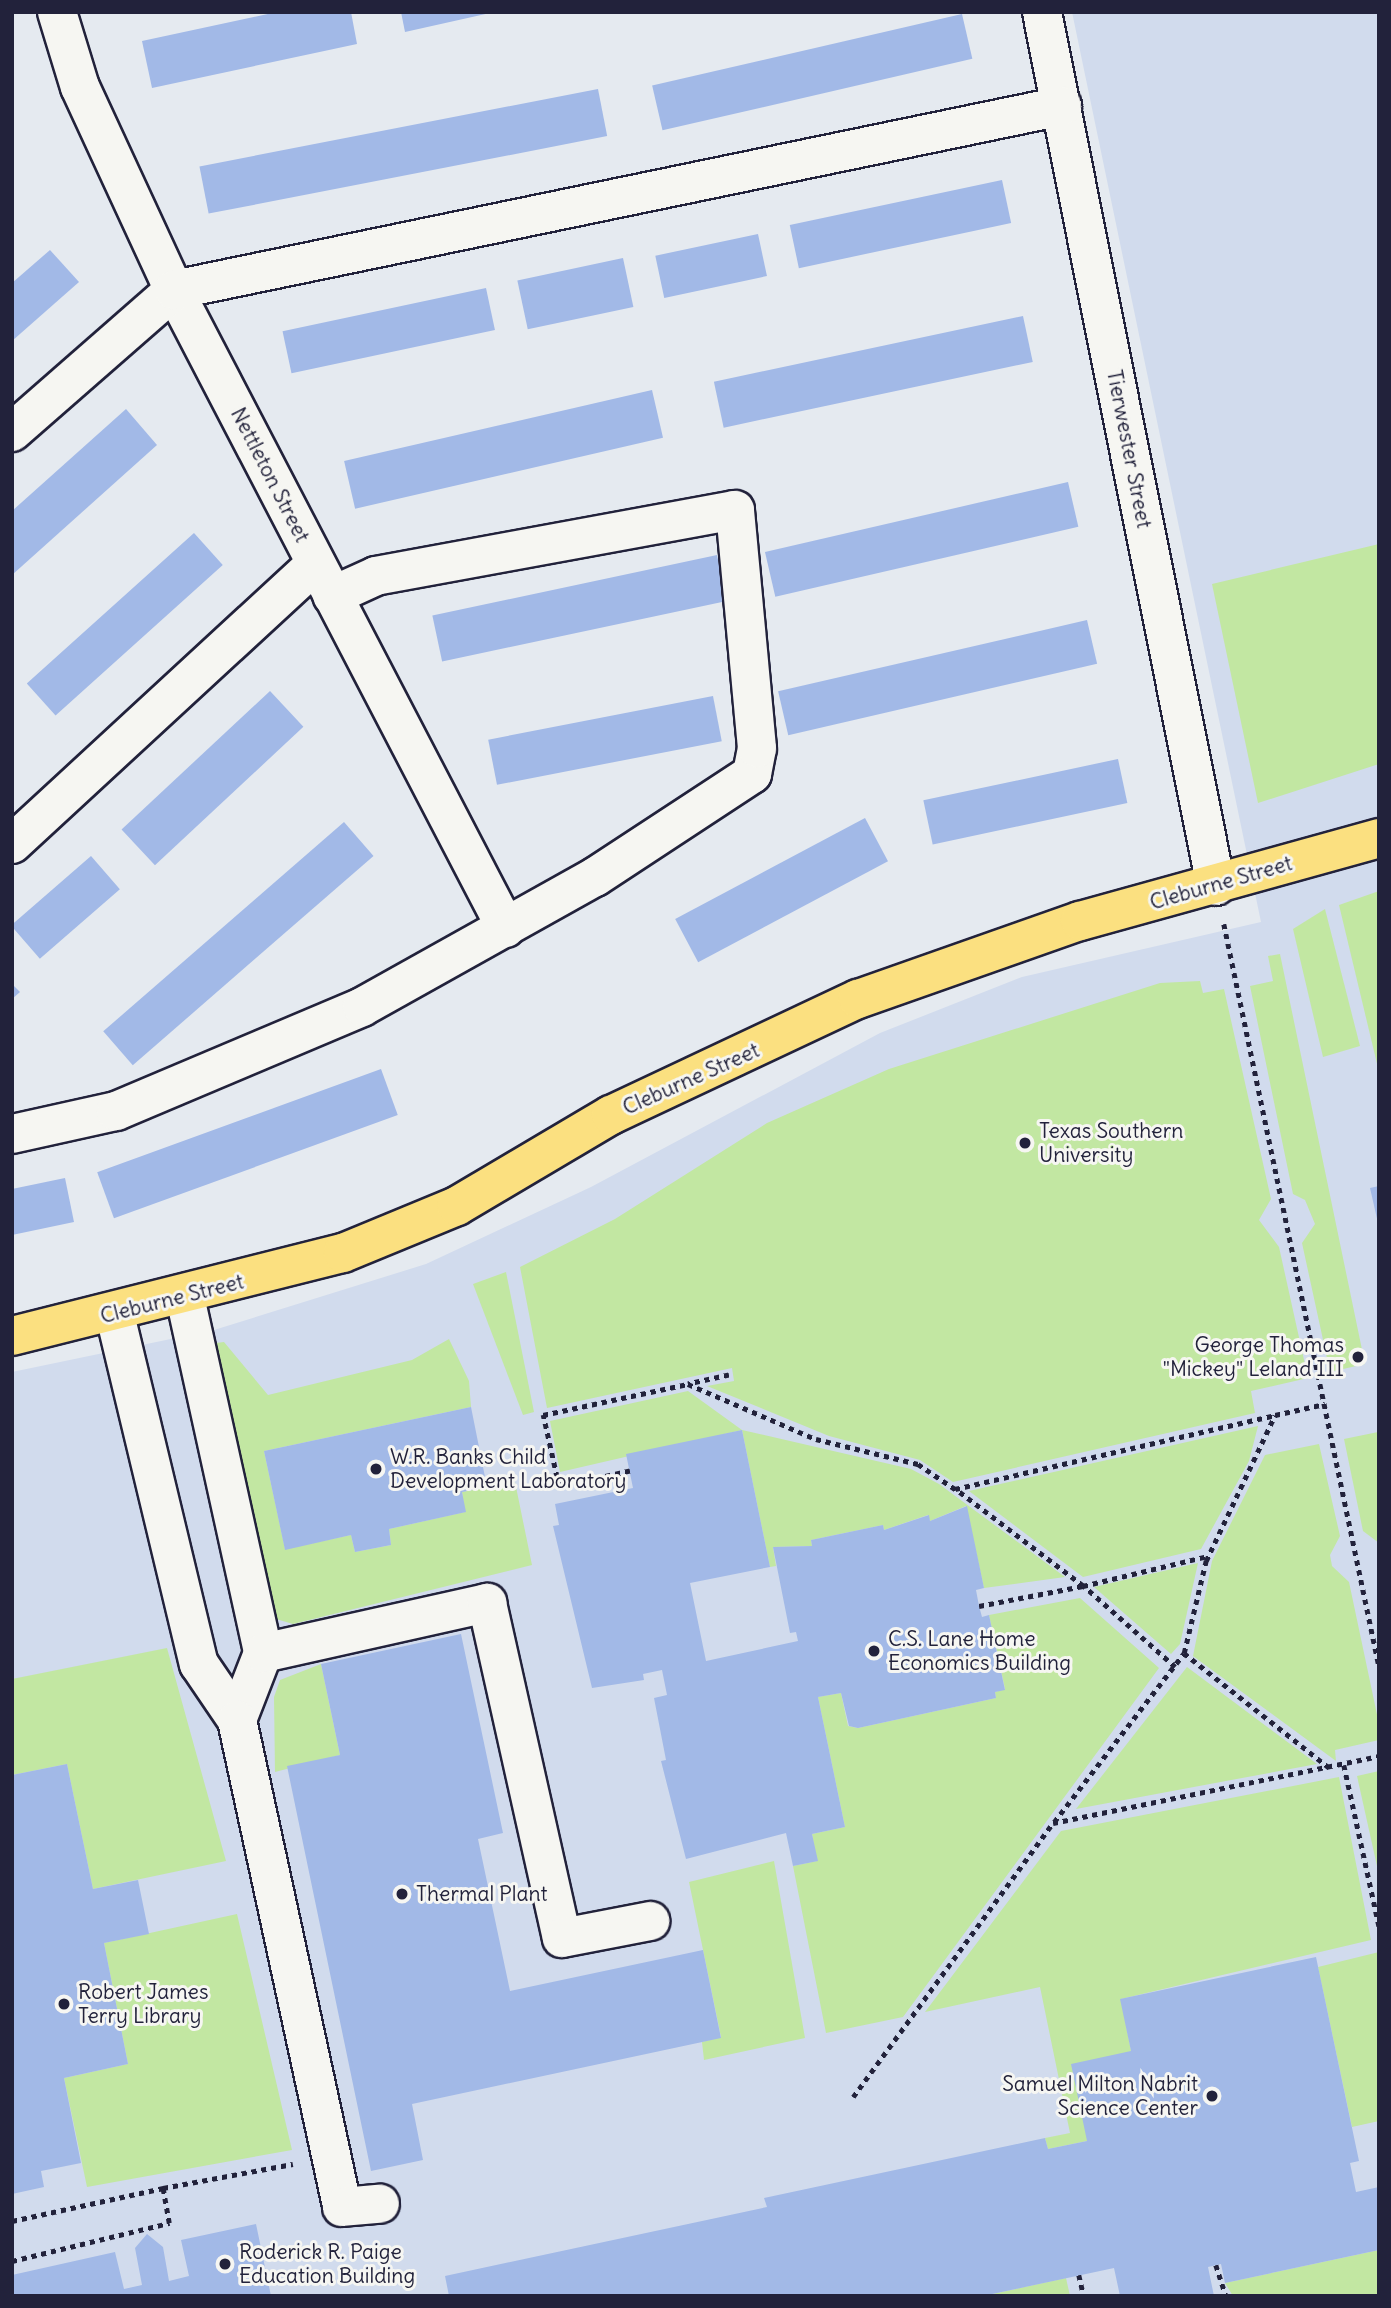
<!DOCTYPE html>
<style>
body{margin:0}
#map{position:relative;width:1391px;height:2308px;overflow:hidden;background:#e5eaf0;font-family:Delius,sans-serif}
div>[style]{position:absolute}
.built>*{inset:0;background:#d1dbed}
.green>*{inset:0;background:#c2e7a2}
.building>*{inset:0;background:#a2b9e7;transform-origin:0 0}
.path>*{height:4.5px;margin-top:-2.25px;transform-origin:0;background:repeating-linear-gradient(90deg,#22223b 0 5px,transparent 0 10px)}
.roads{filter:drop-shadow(2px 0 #22223b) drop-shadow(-2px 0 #22223b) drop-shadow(0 2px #22223b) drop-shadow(0 -2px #22223b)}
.minor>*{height:38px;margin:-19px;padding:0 19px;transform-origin:19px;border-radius:19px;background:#f6f6f2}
.major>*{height:38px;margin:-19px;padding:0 19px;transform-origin:19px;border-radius:19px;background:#fbe080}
.dots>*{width:19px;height:19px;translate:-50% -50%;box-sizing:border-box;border:4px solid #f6f6f2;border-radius:50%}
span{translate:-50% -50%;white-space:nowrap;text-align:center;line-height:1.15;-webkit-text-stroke:6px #f6f6f2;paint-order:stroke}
.street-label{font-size:21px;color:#22223b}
.poi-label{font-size:21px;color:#22223b}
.left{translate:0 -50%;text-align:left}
.right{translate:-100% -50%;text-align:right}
.frame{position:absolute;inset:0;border:14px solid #22223b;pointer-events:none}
</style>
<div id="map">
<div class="built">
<i style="clip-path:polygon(1072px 12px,1379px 12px,1379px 2296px,12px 2296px,12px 1372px,214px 1330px,426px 1264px,591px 1187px,880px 1033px,1022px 977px,1261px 922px)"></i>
</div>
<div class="green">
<i style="clip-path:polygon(1379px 544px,1379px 764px,1258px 803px,1212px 584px)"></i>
<i style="clip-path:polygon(1379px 891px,1379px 1072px,1339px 905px)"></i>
<i style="clip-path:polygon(1325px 909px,1360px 1046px,1323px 1057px,1293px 929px)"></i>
<i style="clip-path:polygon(1280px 954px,1365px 1364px,1330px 1372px,1302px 1243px,1315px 1224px,1305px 1200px,1293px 1194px,1250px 986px,1273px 981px,1268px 956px)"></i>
<i style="clip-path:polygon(1200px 981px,1203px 993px,1224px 989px,1271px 1199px,1259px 1220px,1279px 1247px,1308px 1378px,1251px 1391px,1255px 1413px,953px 1482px,920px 1460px,829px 1436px,707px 1386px,734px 1381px,732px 1368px,547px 1408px,520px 1267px,615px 1219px,767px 1123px,889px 1069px,1160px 983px)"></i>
<i style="clip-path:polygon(506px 1272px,534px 1412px,523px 1415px,473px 1284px)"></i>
<i style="clip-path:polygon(449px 1339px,469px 1381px,471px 1407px,264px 1451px,285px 1549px,351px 1535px,355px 1552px,391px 1545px,389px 1529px,465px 1512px,462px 1492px,515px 1482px,532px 1565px,293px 1624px,276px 1619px,265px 1608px,208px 1344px,224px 1342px,268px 1395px,412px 1360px)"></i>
<i style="clip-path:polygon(688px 1391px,742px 1430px,911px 1469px,939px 1484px,1065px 1577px,984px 1588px,966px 1506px,930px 1521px,928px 1515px,884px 1530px,883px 1525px,811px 1540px,812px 1546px,773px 1547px,776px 1566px,770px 1567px,742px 1430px,560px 1472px,550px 1421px)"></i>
<i style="clip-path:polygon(1258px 1426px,1249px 1461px,1201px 1549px,1083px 1577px,969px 1491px)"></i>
<i style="clip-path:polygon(1378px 1432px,1379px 1433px,1379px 1543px,1363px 1531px,1344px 1439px)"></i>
<i style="clip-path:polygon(1319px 1444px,1340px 1536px,1330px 1555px,1332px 1566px,1349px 1582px,1379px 1724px,1379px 1740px,1335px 1750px,1336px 1761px,1193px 1656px,1212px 1561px,1265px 1455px)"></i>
<i style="clip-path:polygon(1198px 1563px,1180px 1644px,1171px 1654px,1094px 1587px)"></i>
<i style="clip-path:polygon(1080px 1598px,1159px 1668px,903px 2017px,826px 2033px,793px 1866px,817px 1861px,812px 1834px,845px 1827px,818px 1697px,841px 1693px,848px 1726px,858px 1728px,996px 1698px,995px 1692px,1005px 1689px,989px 1615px)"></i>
<i style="clip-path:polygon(167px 1648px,226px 1861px,93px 1889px,67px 1764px,12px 1775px,12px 1679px)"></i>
<i style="clip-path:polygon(321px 1664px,340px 1755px,275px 1772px,274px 1697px,280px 1680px)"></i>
<i style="clip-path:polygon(1187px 1667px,1317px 1764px,1076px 1809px)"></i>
<i style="clip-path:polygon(1379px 1771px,1379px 1875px,1357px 1776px)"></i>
<i style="clip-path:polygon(1339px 1777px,1371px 1940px,1121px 1999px,1131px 2051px,1087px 2141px,1048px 2149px,1045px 2138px,1070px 2133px,1040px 1987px,925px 2012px,1061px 1831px)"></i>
<i style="clip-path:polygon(774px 1861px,805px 2038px,704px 2060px,702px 2042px,721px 2037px,689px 1882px)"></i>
<i style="clip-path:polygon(237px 1914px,292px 2150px,87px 2187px,64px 2078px,128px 2064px,104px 1943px)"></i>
<i style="clip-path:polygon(1379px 1952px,1379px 2121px,1352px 2127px,1318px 1967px)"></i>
<i style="clip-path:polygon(1379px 2250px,1379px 2296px,1233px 2296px,1225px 2283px)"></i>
<i style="clip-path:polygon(1066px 2278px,1070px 2296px,983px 2296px)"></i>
</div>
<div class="building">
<i style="clip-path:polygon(277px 12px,351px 12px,357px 44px,152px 88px,142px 41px)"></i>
<i style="clip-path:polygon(401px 12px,490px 12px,490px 13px,405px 32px)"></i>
<i style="left:962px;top:14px;width:46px;height:318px;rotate:77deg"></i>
<i style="left:598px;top:89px;width:48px;height:406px;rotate:79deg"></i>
<i style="left:1002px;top:180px;width:44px;height:217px;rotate:78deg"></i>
<i style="left:758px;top:234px;width:43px;height:105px;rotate:78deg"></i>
<i style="clip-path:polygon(50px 250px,79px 282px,12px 341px,12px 283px)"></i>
<i style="left:623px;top:258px;width:50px;height:108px;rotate:78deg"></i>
<i style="left:486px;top:288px;width:43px;height:208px;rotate:78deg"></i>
<i style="left:1023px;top:316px;width:47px;height:316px;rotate:78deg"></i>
<i style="left:652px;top:390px;width:49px;height:316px;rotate:77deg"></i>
<i style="clip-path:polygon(126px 409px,157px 445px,12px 575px,12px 511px)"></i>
<i style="left:1068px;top:482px;width:46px;height:311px;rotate:77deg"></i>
<i style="left:194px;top:533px;width:43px;height:225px;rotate:48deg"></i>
<i style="left:717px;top:555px;width:47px;height:291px;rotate:78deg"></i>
<i style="left:1087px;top:620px;width:45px;height:317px;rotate:77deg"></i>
<i style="left:270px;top:691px;width:49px;height:203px;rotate:47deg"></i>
<i style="left:713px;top:696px;width:46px;height:229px;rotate:79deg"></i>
<i style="left:1118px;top:759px;width:45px;height:199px;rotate:78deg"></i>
<i style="left:865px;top:818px;width:49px;height:215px;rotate:62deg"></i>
<i style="left:344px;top:822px;width:45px;height:319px;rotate:49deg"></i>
<i style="left:91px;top:856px;width:44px;height:106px;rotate:49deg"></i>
<i style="clip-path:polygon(12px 984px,20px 992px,12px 999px)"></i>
<i style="left:381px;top:1069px;width:49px;height:302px;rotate:70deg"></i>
<i style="clip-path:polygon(65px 1178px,74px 1222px,12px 1235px,12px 1189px)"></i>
<i style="clip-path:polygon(1379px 1186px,1379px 1223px,1378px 1223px,1370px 1188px)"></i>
<i style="clip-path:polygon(471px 1407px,487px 1487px,462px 1492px,466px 1512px,389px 1529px,391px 1545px,355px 1552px,351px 1535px,285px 1550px,264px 1451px)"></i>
<i style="clip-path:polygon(742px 1430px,770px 1567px,690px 1583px,706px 1661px,798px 1641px,796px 1632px,790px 1633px,773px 1547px,812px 1546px,811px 1540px,883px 1525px,884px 1530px,929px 1515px,930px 1521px,967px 1506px,984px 1588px,976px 1590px,979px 1606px,982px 1617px,989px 1615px,1005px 1690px,995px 1692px,996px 1698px,858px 1728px,849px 1726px,841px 1693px,818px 1697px,845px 1827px,812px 1834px,818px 1861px,793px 1866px,786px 1833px,686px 1859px,661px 1761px,666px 1760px,654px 1698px,667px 1695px,662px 1670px,643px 1674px,644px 1680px,592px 1688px,553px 1526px,559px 1525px,555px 1504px,633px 1488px,626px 1454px)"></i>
<i style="clip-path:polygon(461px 1634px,503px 1833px,478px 1839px,510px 1991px,703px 1950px,721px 2038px,412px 2104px,423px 2160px,371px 2171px,287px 1766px,340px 1755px,321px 1664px)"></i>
<i style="clip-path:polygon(67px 1764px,93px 1889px,138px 1880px,149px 1934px,104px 1943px,128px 2064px,64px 2078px,81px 2163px,41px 2171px,44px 2187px,12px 2194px,12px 1775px)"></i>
<i style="clip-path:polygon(1316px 1957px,1359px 2161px,1350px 2163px,1356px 2192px,1379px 2187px,1379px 2250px,1225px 2283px,1221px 2264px,1208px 2267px,1214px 2296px,1120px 2296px,1114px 2268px,983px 2296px,449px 2296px,445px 2276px,767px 2207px,764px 2198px,1045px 2138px,1048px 2149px,1087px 2141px,1071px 2064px,1131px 2051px,1120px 1999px)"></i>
<i style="clip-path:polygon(256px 2224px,271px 2296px,12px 2296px,12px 2275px,115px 2252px,124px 2289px,142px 2285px,135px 2248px,147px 2234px,163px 2247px,169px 2281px,189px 2276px,181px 2240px)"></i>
</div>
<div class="path">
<i style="left:1224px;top:924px;width:758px;rotate:78.2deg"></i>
<i style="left:729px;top:1375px;width:42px;rotate:167.6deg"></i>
<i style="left:688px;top:1384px;width:139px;rotate:23.3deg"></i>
<i style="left:816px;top:1439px;width:105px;rotate:13.8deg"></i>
<i style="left:918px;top:1464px;width:45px;rotate:34deg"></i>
<i style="left:630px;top:1471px;width:73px;rotate:167.3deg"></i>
<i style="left:559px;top:1487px;width:74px;rotate:-102.5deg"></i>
<i style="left:543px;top:1415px;width:148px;rotate:-12.1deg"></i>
<i style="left:979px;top:1606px;width:106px;rotate:-10.9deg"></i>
<i style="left:1083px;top:1586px;width:161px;rotate:-142.8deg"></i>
<i style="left:955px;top:1489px;width:328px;rotate:-13deg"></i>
<i style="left:1184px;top:1653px;width:187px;rotate:38.3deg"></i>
<i style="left:1175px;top:1667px;width:123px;rotate:-138.6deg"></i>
<i style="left:1083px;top:1586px;width:129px;rotate:-13.5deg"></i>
<i style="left:1344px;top:1765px;width:165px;rotate:77.7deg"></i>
<i style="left:1054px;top:1822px;width:213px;rotate:-52.4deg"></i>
<i style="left:1184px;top:1653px;width:95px;rotate:-76.6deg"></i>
<i style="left:1206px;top:1561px;width:161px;rotate:-64.7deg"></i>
<i style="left:1275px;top:1415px;width:51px;rotate:-12.4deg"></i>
<i style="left:853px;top:2097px;width:339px;rotate:-53.9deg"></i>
<i style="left:1053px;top:1823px;width:333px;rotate:-11.6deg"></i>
<i style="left:12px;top:2221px;width:155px;rotate:-12.3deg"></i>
<i style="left:12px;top:2261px;width:162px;rotate:-13.6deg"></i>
<i style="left:169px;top:2223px;width:36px;rotate:-100deg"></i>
<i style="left:163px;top:2188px;width:132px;rotate:-10.5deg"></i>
<i style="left:1216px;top:2265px;width:33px;rotate:72deg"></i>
<i style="left:1079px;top:2275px;width:22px;rotate:77deg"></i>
</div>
<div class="roads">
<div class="minor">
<i style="left:57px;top:12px;width:78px;rotate:73deg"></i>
<i style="left:80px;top:87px;width:224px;rotate:65.2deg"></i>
<i style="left:174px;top:290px;width:719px;rotate:62.51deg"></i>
<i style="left:1042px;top:12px;width:891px;rotate:78.74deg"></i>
<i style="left:12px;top:432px;width:215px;rotate:-41.2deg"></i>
<i style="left:174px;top:290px;width:907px;rotate:-11.71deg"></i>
<i style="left:12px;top:844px;width:413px;rotate:-42.7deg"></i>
<i style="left:12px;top:1134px;width:107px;rotate:-12.5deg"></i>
<i style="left:116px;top:1111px;width:267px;rotate:-22.9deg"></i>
<i style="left:362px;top:1007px;width:267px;rotate:-29.2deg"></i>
<i style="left:595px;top:877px;width:188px;rotate:-33.3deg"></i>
<i style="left:752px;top:774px;width:26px;rotate:-79deg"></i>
<i style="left:757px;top:748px;width:239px;rotate:-95.3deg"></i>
<i style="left:735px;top:510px;width:365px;rotate:169.6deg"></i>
<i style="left:376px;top:576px;width:48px;rotate:155.6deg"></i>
<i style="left:185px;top:1297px;width:364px;rotate:77.6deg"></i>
<i style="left:263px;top:1653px;width:72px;rotate:111.2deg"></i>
<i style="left:115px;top:1315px;width:359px;rotate:76.5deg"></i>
<i style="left:199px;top:1664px;width:68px;rotate:55.8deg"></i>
<i style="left:237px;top:1720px;width:498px;rotate:77.8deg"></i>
<i style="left:342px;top:2207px;width:38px;rotate:-5deg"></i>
<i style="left:263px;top:1653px;width:230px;rotate:-12.6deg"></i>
<i style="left:487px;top:1603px;width:343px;rotate:77.4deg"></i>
<i style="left:562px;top:1938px;width:90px;rotate:-10.9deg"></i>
</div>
<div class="major">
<i style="left:12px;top:1336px;width:341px;rotate:-14.1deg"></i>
<i style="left:343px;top:1253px;width:123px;rotate:-22.4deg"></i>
<i style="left:457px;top:1206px;width:179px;rotate:-30.6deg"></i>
<i style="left:611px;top:1115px;width:273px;rotate:-25.2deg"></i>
<i style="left:858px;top:999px;width:235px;rotate:-19.4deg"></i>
<i style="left:1080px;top:921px;width:310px;rotate:-15.5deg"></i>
</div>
</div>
<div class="dots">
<i style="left:1025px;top:1143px;background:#22223b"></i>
<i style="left:1358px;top:1357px;background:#22223b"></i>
<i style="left:376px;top:1469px;background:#22223b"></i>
<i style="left:874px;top:1651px;background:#22223b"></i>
<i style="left:402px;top:1894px;background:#22223b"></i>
<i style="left:64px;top:2004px;background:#22223b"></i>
<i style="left:1212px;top:2096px;background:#22223b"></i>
<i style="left:225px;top:2264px;background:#22223b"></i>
</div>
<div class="street-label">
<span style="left:1129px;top:449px;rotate:79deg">Tierwester Street</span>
<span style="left:270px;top:475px;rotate:63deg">Nettleton Street</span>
<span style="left:1221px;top:883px;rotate:-16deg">Cleburne Street</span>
<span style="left:691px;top:1079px;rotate:-24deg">Cleburne Street</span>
<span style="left:172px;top:1299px;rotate:-14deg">Cleburne Street</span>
</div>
<div class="poi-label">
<span class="left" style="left:1039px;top:1143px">Texas Southern<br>University</span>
<span class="right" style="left:1344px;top:1357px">George Thomas<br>"Mickey" Leland III</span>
<span class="left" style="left:390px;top:1469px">W.R. Banks Child<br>Development Laboratory</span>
<span class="left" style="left:888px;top:1651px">C.S. Lane Home<br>Economics Building</span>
<span class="left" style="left:416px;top:1894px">Thermal Plant</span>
<span class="left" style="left:78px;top:2004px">Robert James<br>Terry Library</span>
<span class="right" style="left:1198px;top:2096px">Samuel Milton Nabrit<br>Science Center</span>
<span class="left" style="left:239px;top:2264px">Roderick R. Paige<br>Education Building</span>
</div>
<div class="frame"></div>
</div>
